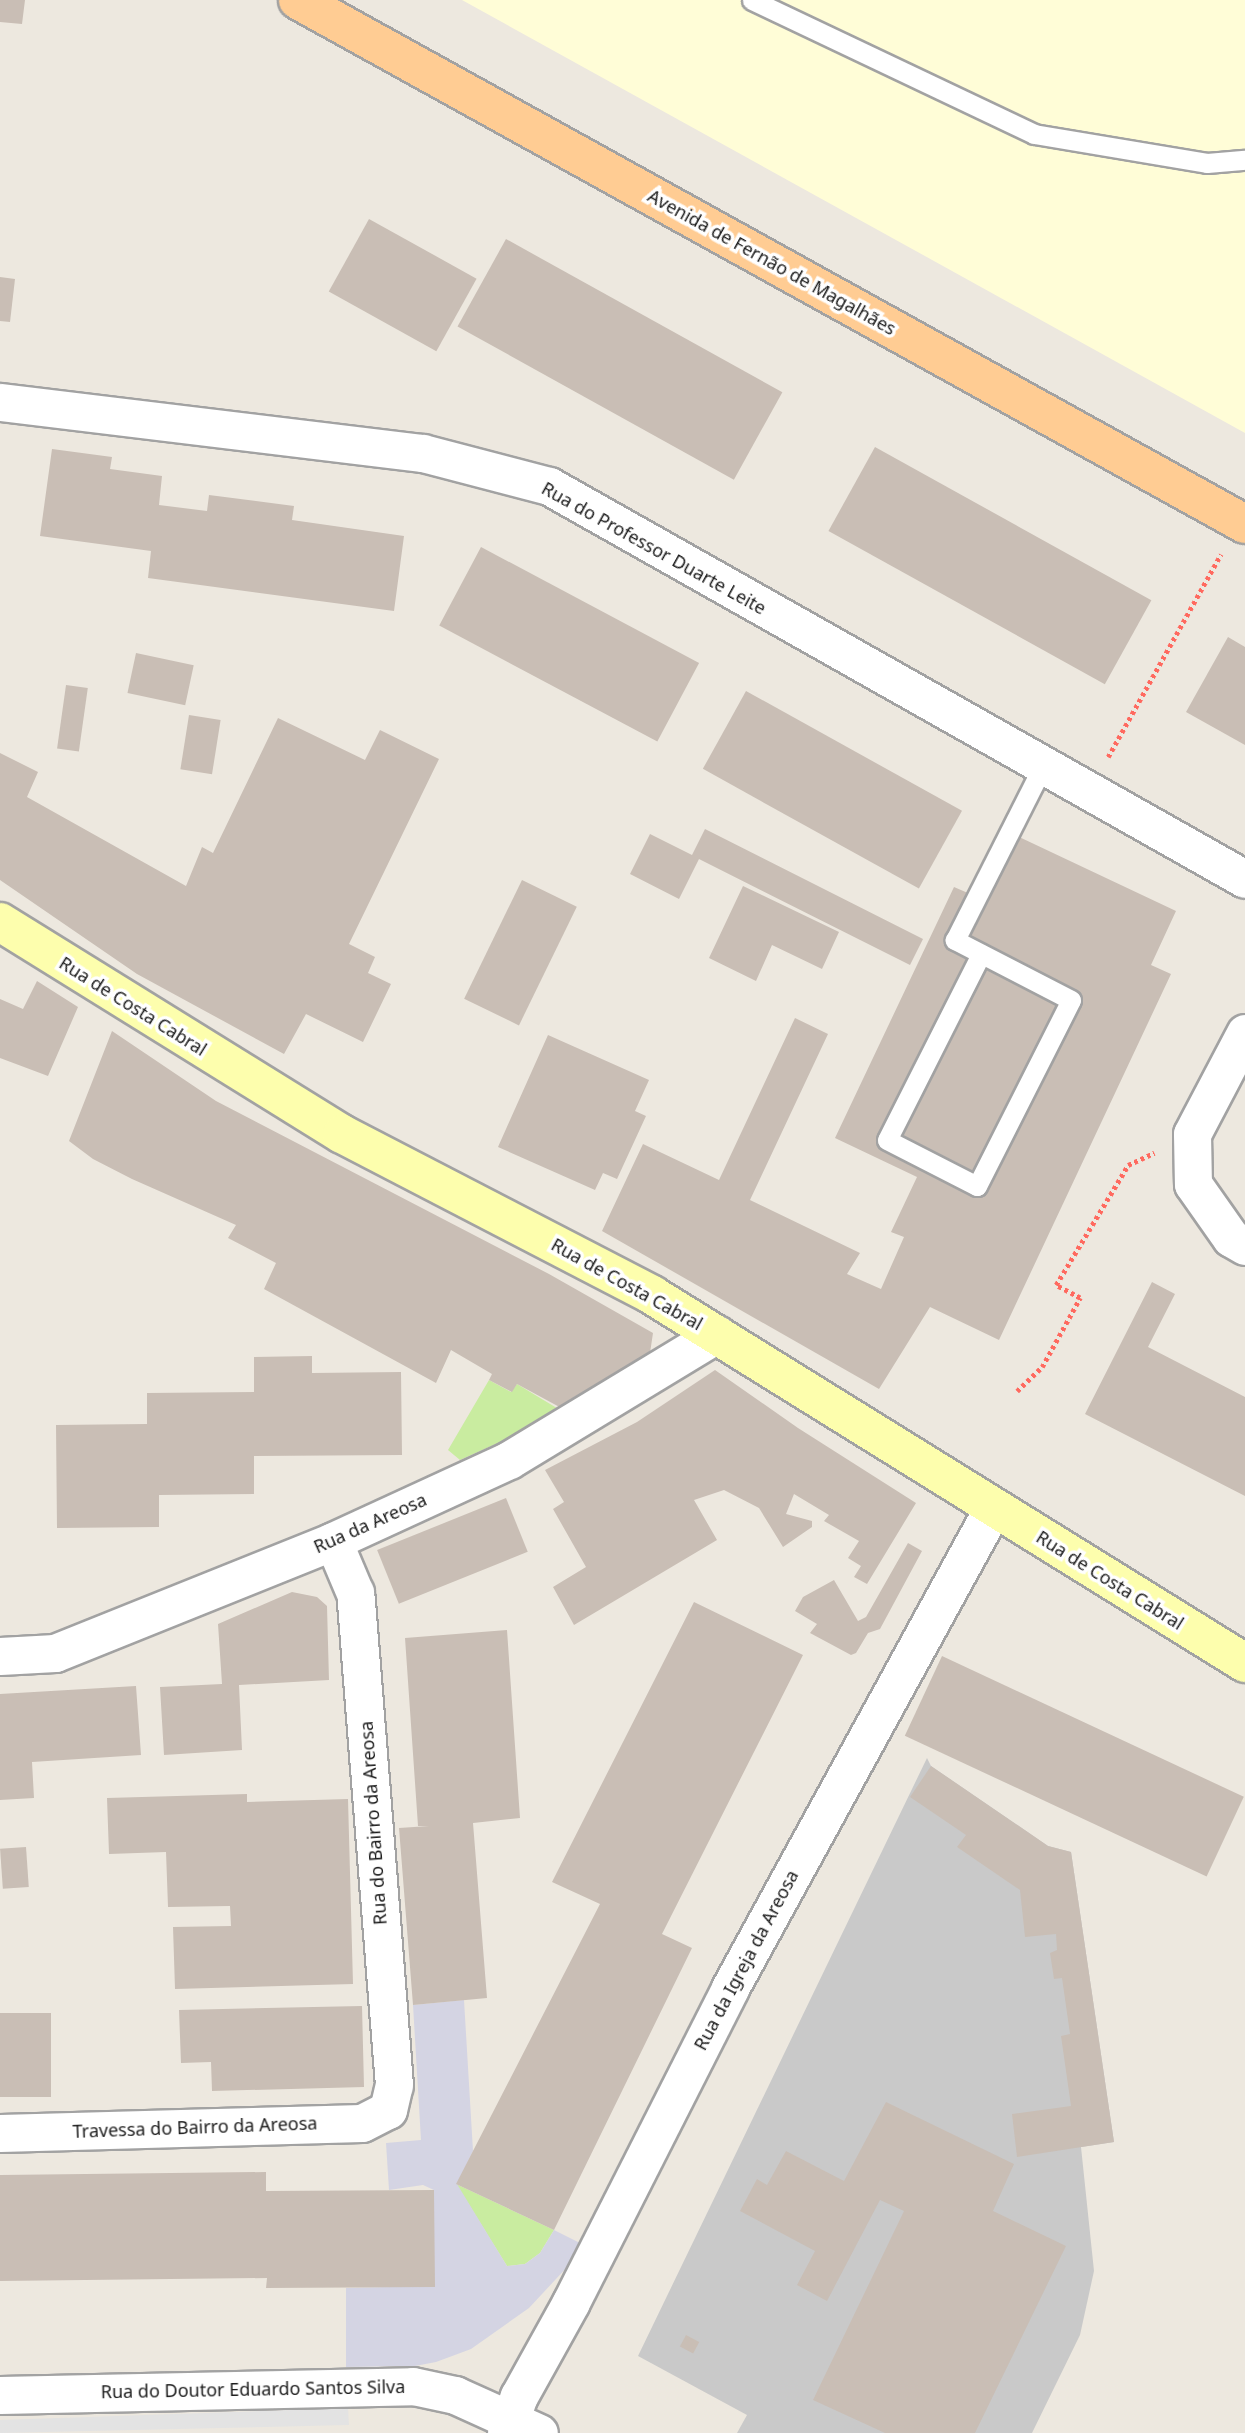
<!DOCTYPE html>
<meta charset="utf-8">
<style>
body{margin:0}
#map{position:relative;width:1245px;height:2433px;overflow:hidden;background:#ede8df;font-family:"Noto Sans",sans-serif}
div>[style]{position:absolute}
.education>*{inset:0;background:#fffdd7}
.religious>*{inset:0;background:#c9c9c9}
.grass>*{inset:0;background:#c9eca0}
.parking>*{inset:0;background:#e3e3e3}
.plaza>*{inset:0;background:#d4d4e3}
.building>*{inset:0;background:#c9beb5;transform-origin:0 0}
.path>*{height:4.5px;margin-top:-2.25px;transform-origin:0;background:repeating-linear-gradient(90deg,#ff695f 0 3.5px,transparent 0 7px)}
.roads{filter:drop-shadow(2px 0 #a2a2a2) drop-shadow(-2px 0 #a2a2a2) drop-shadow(0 2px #a2a2a2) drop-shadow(0 -2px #a2a2a2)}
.service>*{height:19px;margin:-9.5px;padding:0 9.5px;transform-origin:9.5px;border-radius:9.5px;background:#fff}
.minor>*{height:37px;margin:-18.5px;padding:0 18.5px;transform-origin:18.5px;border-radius:18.5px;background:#fff}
.secondary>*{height:38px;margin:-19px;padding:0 19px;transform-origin:19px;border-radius:19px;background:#fdfead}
.primary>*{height:38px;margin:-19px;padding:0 19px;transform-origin:19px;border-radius:19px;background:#ffcc93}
span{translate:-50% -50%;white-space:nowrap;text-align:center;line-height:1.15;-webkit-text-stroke:7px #fff;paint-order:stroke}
.street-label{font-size:18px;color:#1b1b1b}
</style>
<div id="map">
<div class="education">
<i style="clip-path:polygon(462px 0,1245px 0,1245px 433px)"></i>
</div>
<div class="religious">
<i style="clip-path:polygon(927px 1758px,931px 1766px,1048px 1846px,1071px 1852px,1114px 2142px,1081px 2147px,1094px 2271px,1080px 2335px,1032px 2433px,737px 2433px,747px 2415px,638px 2356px)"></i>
</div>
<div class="grass">
<i style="clip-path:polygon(489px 1380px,511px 1392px,517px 1384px,565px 1413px,460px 1460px,448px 1450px)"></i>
<i style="clip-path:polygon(456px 2184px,554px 2230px,540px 2253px,525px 2264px,507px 2266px)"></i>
</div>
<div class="parking">
<i style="clip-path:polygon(348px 2408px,349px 2425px,0 2433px,0 2420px)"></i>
</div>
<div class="plaza">
<i style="clip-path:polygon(464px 2000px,473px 2151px,457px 2184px,507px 2266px,525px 2264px,540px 2253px,554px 2230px,582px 2244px,569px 2265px,529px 2308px,471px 2349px,436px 2362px,415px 2366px,346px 2367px,346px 2288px,388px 2287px,434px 2190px,423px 2185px,389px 2190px,386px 2143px,421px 2140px,413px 2005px)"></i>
</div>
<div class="building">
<i style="clip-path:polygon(0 0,25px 0,22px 24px,0 22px)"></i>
<i style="left:369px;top:219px;width:123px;height:83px;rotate:29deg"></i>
<i style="left:506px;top:239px;width:316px;height:100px;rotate:29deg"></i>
<i style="clip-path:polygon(0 277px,15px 279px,10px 322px,0 321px)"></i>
<i style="left:875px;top:447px;width:316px;height:96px;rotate:29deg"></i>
<i style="clip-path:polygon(52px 449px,112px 457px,110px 469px,162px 476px,159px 505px,207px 511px,209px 495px,294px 506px,292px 520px,404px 536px,394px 611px,148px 578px,151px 551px,40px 536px)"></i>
<i style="left:481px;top:547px;width:247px;height:89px;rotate:28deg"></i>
<i style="clip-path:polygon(1228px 637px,1245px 647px,1245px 745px,1186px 712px)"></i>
<i style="left:136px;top:653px;width:59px;height:41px;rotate:12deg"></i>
<i style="left:66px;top:685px;width:22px;height:64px;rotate:8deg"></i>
<i style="left:746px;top:691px;width:247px;height:89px;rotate:29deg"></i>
<i style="left:189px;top:715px;width:32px;height:55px;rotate:9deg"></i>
<i style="clip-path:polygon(278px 718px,365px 760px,380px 730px,439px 759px,349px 944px,375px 957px,368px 973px,391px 984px,363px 1042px,306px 1014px,284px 1054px,137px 974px,0 880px,0 753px,38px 772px,27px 797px,186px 886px,202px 847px,213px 853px)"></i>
<i style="clip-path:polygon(705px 829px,923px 939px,910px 965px,699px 859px,679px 899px,630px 874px,650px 834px,692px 855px)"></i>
<i style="clip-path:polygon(1015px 835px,1176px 911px,1151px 965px,1171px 974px,999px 1340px,930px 1307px,879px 1389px,602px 1231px,643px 1144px,719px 1180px,795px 1018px,828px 1034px,750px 1200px,860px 1253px,847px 1274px,881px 1289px,904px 1237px,891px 1232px,917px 1177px,835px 1138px,954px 887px,984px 900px)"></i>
<i style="left:522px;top:880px;width:61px;height:132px;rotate:26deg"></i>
<i style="clip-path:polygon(743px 886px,839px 932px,822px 969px,772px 945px,756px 981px,709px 958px)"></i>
<i style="clip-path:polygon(37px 981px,78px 1007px,48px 1076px,0 1058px,0 999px,23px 1009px)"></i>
<i style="clip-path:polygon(112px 1031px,216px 1101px,549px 1274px,653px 1333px,650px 1353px,565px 1410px,517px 1384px,512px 1392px,489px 1380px,492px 1374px,451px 1350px,436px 1383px,264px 1289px,276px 1263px,228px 1238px,236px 1225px,132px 1179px,93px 1159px,69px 1141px)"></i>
<i style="clip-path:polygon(548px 1035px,649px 1080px,635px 1111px,646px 1116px,617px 1179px,603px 1173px,595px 1190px,498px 1147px)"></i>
<i style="clip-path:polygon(1152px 1282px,1175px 1294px,1148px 1347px,1245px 1397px,1245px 1496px,1085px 1414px)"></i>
<i style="clip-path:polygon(312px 1356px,312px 1373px,401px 1372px,402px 1455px,254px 1456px,254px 1494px,159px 1495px,159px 1527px,57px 1528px,56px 1425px,147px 1424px,147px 1393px,254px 1392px,254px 1357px)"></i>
<i style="clip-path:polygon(715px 1370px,798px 1428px,916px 1503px,867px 1584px,854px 1577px,861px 1566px,848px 1558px,859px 1541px,824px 1521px,829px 1515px,794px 1494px,786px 1514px,812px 1521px,812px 1527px,783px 1547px,759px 1508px,724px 1490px,694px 1500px,717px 1540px,574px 1625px,553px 1587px,586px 1567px,553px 1509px,564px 1502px,545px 1470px,637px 1422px)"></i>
<i style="left:506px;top:1498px;width:58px;height:139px;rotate:68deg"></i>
<i style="clip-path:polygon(908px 1543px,922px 1551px,880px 1629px,868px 1633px,856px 1653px,851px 1655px,810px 1633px,817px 1624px,795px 1611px,803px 1597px,834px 1580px,858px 1621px,866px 1617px)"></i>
<i style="clip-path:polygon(292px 1592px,317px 1597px,327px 1606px,329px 1680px,239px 1685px,242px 1750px,164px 1755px,160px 1687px,222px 1684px,218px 1624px)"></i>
<i style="clip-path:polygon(694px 1602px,803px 1655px,662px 1934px,692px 1948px,554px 2230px,456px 2184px,600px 1904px,552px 1882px)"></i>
<i style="clip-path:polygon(507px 1630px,520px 1818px,473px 1823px,487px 1998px,413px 2005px,399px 1828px,429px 1826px,418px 1826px,405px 1638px)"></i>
<i style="left:942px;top:1656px;width:333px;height:88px;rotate:25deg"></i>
<i style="clip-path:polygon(136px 1686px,141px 1755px,32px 1762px,34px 1798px,0 1800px,0 1694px)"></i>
<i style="clip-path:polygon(931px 1766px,1048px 1846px,1071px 1852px,1114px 2142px,1017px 2157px,1012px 2114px,1071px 2106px,1061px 2036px,1070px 2034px,1062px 1978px,1054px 1979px,1050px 1953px,1057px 1950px,1056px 1934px,1025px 1937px,1020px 1890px,957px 1847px,966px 1835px,910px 1797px)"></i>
<i style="clip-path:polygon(247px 1794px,247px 1802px,348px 1799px,353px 1984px,175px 1989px,173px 1927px,231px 1926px,230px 1906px,168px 1907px,166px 1852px,109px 1854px,107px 1798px)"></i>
<i style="left:26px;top:1847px;width:40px;height:26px;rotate:86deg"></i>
<i style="clip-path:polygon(362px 2006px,364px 2087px,212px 2091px,211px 2062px,181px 2063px,179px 2010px)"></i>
<i style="left:51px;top:2013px;width:84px;height:51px;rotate:90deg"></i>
<i style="clip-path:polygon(886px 2102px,1014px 2164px,993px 2211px,1066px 2246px,975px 2433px,885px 2433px,813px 2400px,904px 2211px,880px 2200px,827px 2301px,797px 2285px,815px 2251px,740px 2211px,757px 2179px,767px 2185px,786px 2151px,844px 2181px)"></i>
<i style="clip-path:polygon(266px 2172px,266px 2191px,434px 2190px,435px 2287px,266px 2288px,267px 2278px,0 2281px,0 2175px)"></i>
<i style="left:686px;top:2335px;width:15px;height:13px;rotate:28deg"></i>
</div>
<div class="path">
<i style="left:1108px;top:757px;width:232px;rotate:-60.9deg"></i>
<i style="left:1017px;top:1391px;width:35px;rotate:-44deg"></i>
<i style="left:1042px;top:1367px;width:79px;rotate:-61.2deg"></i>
<i style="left:1080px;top:1298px;width:27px;rotate:-152deg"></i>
<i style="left:1056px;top:1285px;width:140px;rotate:-59deg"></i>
<i style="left:1128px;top:1165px;width:29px;rotate:-25deg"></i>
</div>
<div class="roads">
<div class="service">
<i style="left:752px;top:0;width:312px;rotate:25.4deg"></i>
<i style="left:1034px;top:134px;width:175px;rotate:9.5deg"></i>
<i style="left:1207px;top:163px;width:38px;rotate:-5deg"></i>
<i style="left:981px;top:954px;width:208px;rotate:116.8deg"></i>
<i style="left:887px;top:1140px;width:101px;rotate:27.1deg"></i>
<i style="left:977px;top:1186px;width:208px;rotate:-63.2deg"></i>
<i style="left:1071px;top:1000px;width:131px;rotate:-152.7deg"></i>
<i style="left:955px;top:940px;width:195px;rotate:-63.2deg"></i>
</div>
<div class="minor">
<i style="left:0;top:402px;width:426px;rotate:6.9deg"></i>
<i style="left:423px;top:453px;width:130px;rotate:14.7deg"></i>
<i style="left:549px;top:486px;width:799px;rotate:29.45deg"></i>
<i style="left:1245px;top:1033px;width:114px;rotate:117.7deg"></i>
<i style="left:1192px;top:1134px;width:50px;rotate:88.9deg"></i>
<i style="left:1193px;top:1184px;width:66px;rotate:54.9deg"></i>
<i style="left:1231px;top:1238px;width:16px;rotate:30deg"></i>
<i style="left:0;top:1656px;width:55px;rotate:-3.1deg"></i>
<i style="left:55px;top:1653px;width:300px;rotate:-21.9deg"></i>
<i style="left:333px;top:1541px;width:194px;rotate:-24.7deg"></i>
<i style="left:509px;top:1460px;width:243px;rotate:-31.2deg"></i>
<i style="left:0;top:2133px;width:362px;rotate:-1.6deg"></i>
<i style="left:362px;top:2123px;width:29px;rotate:-27deg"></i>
<i style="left:388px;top:2110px;width:26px;rotate:-77deg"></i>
<i style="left:394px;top:2085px;width:494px;rotate:-94.5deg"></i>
<i style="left:355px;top:1593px;width:56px;rotate:-112.9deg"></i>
<i style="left:0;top:2395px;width:413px;rotate:-1.2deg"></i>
<i style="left:413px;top:2386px;width:43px;rotate:12.1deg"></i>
<i style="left:455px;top:2395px;width:92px;rotate:24.3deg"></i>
<i style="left:506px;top:2433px;width:39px;rotate:-71deg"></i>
<i style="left:519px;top:2396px;width:107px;rotate:-61deg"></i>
<i style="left:571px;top:2302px;width:352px;rotate:-63.1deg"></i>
<i style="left:730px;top:1988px;width:547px;rotate:-61.28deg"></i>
</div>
<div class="secondary">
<i style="left:0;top:922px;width:402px;rotate:31.8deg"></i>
<i style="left:342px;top:1134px;width:349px;rotate:27.4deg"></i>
<i style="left:652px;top:1295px;width:698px;rotate:31.82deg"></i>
</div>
<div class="primary">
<i style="left:298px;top:0;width:1082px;rotate:28.96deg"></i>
</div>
</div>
<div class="street-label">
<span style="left:772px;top:262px;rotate:29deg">Avenida de Fernão de Magalhães</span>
<span style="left:654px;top:548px;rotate:29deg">Rua do Professor Duarte Leite</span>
<span style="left:133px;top:1006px;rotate:32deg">Rua de Costa Cabral</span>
<span style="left:627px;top:1284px;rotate:29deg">Rua de Costa Cabral</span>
<span style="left:370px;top:1523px;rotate:-24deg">Rua da Areosa</span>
<span style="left:1110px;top:1580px;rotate:32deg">Rua de Costa Cabral</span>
<span style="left:373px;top:1823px;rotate:-94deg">Rua do Bairro da Areosa</span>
<span style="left:746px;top:1960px;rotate:-62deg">Rua da Igreja da Areosa</span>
<span style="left:195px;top:2127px;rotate:-2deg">Travessa do Bairro da Areosa</span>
<span style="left:253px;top:2389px;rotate:-1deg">Rua do Doutor Eduardo Santos Silva</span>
</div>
</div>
